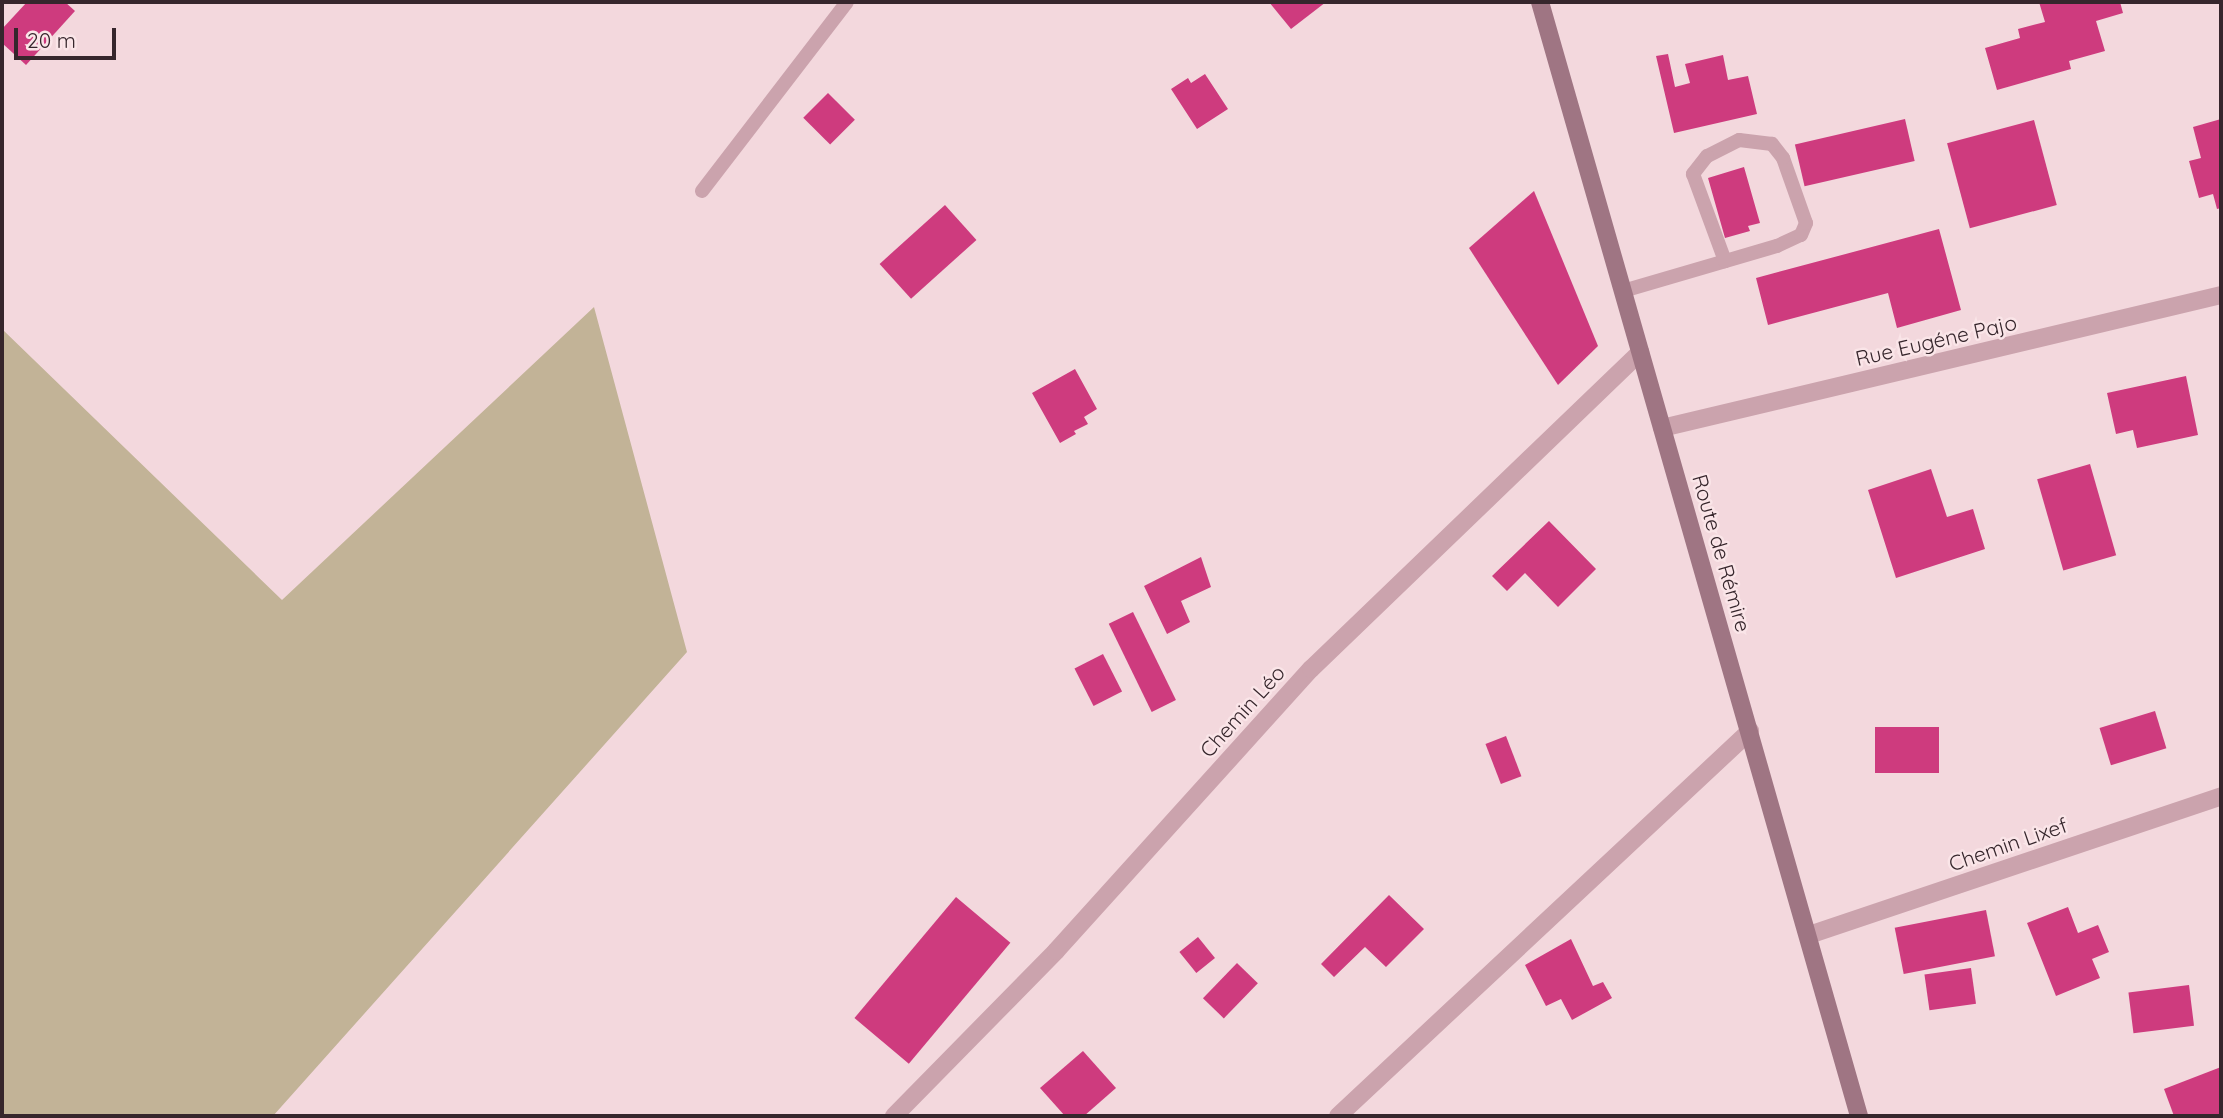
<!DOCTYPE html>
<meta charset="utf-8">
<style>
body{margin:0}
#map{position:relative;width:2223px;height:1118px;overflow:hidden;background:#f3d8dd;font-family:Quicksand,sans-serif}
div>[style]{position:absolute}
.green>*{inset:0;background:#c2b397}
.building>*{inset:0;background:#ce3b7e;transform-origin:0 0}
.lane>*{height:14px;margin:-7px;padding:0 7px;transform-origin:7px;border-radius:7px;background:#cba3ad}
.street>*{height:18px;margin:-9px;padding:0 9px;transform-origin:9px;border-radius:9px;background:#cba3ad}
.secondary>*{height:18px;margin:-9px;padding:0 9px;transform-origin:9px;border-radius:9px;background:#9f7583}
span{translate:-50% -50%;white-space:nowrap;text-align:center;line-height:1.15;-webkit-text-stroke:5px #fae5e8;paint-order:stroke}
.street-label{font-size:21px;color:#36262c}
.frame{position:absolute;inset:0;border:4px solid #36262c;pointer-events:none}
.scale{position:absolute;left:14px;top:28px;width:102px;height:32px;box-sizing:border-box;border:4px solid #36262c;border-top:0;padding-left:9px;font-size:21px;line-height:24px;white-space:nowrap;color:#36262c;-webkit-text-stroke:5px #fae5e8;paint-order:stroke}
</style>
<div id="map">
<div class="green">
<i style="clip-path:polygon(594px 307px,687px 652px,273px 1116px,2px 1116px,2px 329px,282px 600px)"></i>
</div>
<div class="building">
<i style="clip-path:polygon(27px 2px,65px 2px,75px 11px,26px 65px,2px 43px,2px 29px)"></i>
<i style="clip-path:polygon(1269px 2px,1326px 2px,1291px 29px)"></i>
<i style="clip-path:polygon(2039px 2px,2120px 2px,2123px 13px,2096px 21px,2105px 51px,2069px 61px,2071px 69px,1997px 90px,1985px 48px,2020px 38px,2018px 29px,2045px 22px)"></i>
<i style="clip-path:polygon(1668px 54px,1675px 87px,1690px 83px,1685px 64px,1723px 55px,1728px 80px,1748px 76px,1757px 114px,1674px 133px,1656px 56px)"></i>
<i style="clip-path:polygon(1205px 74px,1228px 109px,1197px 129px,1171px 89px,1188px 78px,1191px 83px)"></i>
<i style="left:828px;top:93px;width:38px;height:35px;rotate:45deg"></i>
<i style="left:1905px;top:119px;width:43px;height:113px;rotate:77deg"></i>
<i style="clip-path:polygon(2221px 119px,2221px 208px,2217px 209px,2213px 194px,2199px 198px,2189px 161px,2201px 158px,2193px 127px)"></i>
<i style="left:2034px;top:120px;width:88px;height:90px;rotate:75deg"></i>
<i style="clip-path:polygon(1744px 167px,1760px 223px,1748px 226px,1750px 231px,1725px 238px,1708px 178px)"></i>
<i style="clip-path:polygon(1534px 191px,1598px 346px,1558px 385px,1469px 248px)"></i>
<i style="left:945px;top:205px;width:47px;height:88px;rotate:48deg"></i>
<i style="clip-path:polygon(1939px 229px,1961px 310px,1897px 328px,1888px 293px,1768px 325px,1756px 278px)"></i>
<i style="clip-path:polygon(1075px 369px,1097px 409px,1084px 417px,1088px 424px,1074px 431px,1076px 434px,1060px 443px,1032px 393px)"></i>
<i style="clip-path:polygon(2186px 376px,2198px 435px,2137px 448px,2133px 430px,2116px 434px,2107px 393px)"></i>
<i style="left:2090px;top:464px;width:95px;height:55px;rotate:74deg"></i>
<i style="clip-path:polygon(1931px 469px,1947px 517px,1973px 509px,1985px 549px,1896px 578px,1868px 490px)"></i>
<i style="clip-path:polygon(1549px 521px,1596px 569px,1558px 607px,1525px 573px,1507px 591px,1492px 576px)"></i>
<i style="clip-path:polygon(1201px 557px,1211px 587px,1181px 601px,1190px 622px,1167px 634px,1144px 586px)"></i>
<i style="left:1133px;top:612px;width:98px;height:27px;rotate:64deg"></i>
<i style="left:1103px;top:654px;width:42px;height:32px;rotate:63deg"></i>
<i style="left:2155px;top:711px;width:39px;height:58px;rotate:73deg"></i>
<i style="left:1875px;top:727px;width:64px;height:46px"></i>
<i style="left:1506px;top:736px;width:43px;height:22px;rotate:69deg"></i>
<i style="clip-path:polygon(1389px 895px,1424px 929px,1386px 967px,1365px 947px,1334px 977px,1321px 964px)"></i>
<i style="left:956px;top:897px;width:71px;height:158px;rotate:40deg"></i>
<i style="clip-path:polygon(2068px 907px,2078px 933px,2098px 925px,2109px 952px,2092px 959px,2100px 978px,2056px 996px,2027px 923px)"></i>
<i style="left:1986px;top:910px;width:47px;height:93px;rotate:79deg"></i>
<i style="left:1198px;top:937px;width:27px;height:24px;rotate:51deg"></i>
<i style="clip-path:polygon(1571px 939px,1593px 986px,1603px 982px,1612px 998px,1572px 1020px,1561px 999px,1546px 1006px,1525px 965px)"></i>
<i style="left:1237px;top:963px;width:29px;height:49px;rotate:44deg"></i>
<i style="left:1971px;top:968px;width:36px;height:47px;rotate:82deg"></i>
<i style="left:2189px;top:985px;width:41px;height:61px;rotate:83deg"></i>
<i style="clip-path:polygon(1083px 1051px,1116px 1088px,1084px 1116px,1065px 1116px,1040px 1088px)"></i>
<i style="clip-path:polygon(2221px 1067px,2221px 1116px,2174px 1116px,2164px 1089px)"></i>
</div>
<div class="lane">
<i style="left:702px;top:191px;width:238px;rotate:-52.5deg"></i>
<i style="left:1623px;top:291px;width:160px;rotate:-16.3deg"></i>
<i style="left:1777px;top:246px;width:26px;rotate:-25deg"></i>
<i style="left:1801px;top:235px;width:13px;rotate:-67deg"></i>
<i style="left:1806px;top:223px;width:69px;rotate:-109.5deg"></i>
<i style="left:1783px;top:158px;width:18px;rotate:-128deg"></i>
<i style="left:1772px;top:144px;width:33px;rotate:-173deg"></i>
<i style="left:1739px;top:140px;width:36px;rotate:153deg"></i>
<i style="left:1707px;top:156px;width:23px;rotate:128deg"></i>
<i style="left:1693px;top:174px;width:93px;rotate:69.8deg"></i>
</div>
<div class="street">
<i style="left:1662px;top:428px;width:575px;rotate:-13.38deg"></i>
<i style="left:1809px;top:935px;width:435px;rotate:-18.6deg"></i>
<i style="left:894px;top:1116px;width:231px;rotate:-45.5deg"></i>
<i style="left:1056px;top:951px;width:380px;rotate:-47.9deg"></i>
<i style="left:1311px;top:669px;width:457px;rotate:-43.9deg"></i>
<i style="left:1338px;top:1116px;width:564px;rotate:-43.06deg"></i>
</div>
<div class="secondary">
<i style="left:1540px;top:2px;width:1159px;rotate:74.02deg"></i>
</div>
<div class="street-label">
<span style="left:1936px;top:340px;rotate:-13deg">Rue Eugéne Pajo</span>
<span style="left:1722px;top:553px;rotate:74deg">Route de Rémire</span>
<span style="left:1242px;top:711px;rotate:-48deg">Chemin Léo</span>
<span style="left:2008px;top:844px;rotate:-19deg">Chemin Lixef</span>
</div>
<div class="frame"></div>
<div class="scale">20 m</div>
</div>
